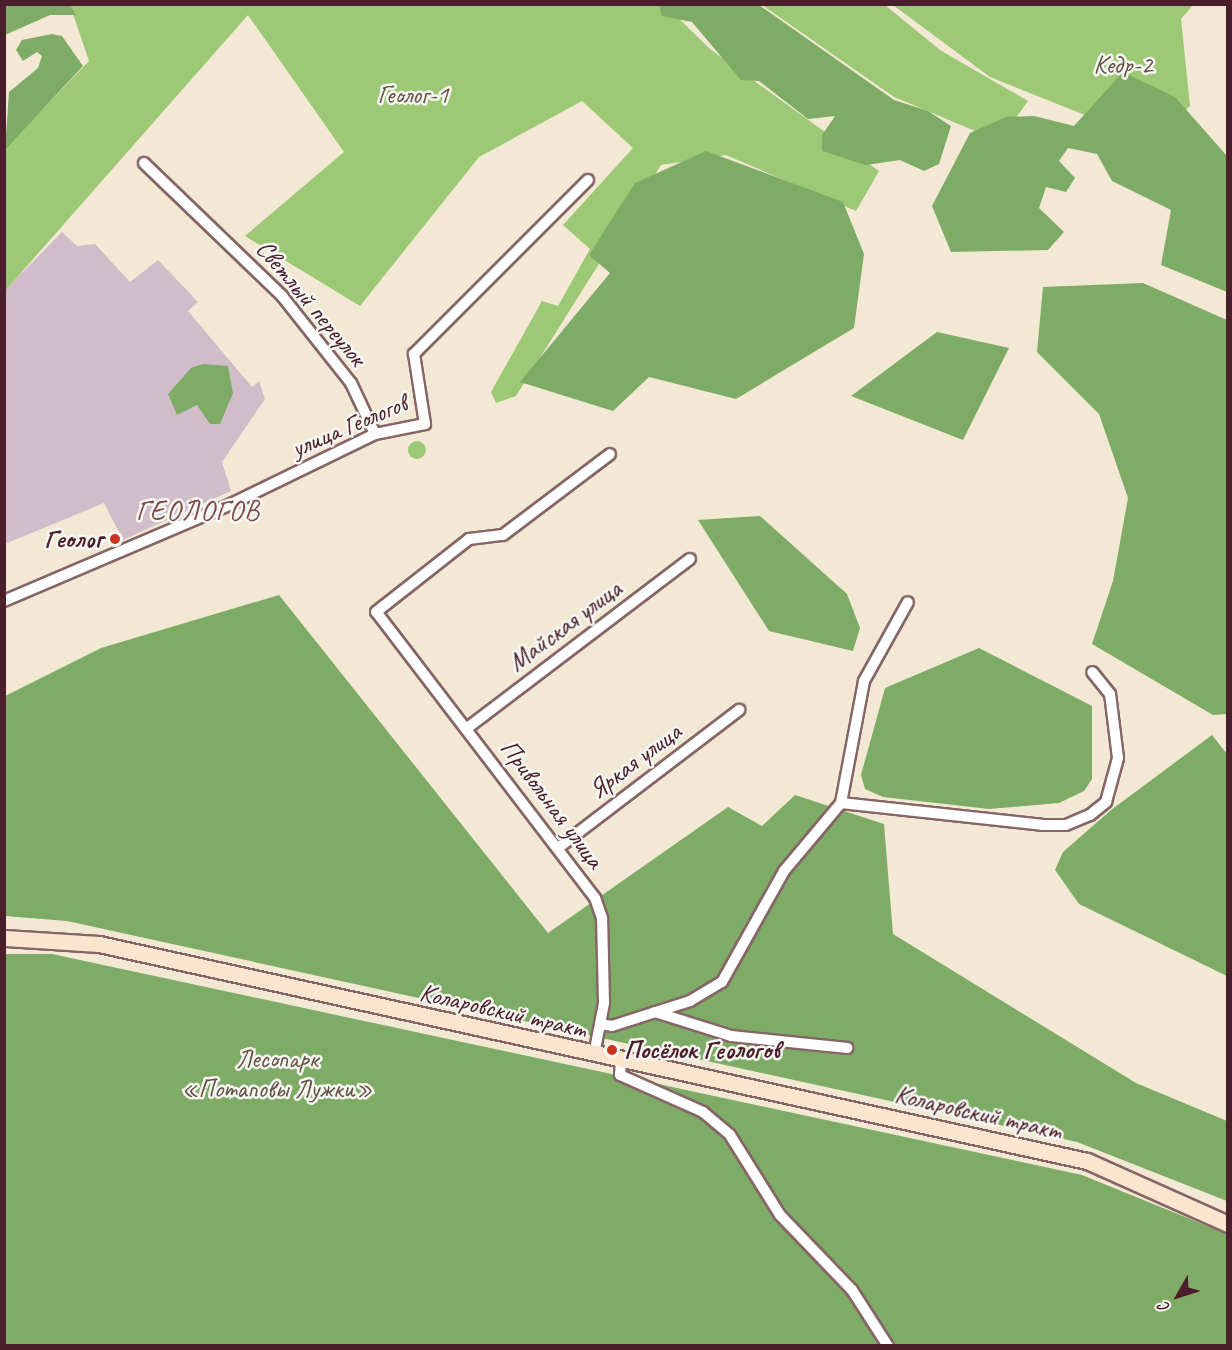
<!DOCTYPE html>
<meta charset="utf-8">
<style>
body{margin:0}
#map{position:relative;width:1232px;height:1350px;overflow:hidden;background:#f2e8d4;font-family:Caveat,sans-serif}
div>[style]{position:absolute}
.industrial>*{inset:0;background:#d1bdca}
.green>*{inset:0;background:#9dc875}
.round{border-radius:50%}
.forest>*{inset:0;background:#7eac66}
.roads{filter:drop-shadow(2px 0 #856566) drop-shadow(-2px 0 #856566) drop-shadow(0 2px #856566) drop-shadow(0 -2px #856566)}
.street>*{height:10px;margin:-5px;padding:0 5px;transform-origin:5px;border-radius:5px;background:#fff}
.secondary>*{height:15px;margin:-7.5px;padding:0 7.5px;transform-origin:7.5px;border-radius:7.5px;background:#fce5cf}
.dots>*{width:16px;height:16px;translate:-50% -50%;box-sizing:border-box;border:3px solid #f6f6f2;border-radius:50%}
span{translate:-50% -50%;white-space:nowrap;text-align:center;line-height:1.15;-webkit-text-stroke:5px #f6f6f2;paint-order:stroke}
.park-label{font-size:26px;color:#635241}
.street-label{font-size:26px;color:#4a1f2b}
.poi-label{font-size:26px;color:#4a1f2b;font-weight:700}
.right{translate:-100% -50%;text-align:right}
.left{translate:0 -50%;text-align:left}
.quarter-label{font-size:28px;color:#7d4949;letter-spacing:1.5px}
.frame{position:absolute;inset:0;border:6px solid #4a1f2b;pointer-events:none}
.north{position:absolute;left:1148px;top:1266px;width:60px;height:60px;-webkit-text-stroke:4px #f6f6f2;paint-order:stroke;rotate:231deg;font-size:16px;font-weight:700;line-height:24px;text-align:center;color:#4a1f2b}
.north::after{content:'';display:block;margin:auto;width:21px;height:27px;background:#4a1f2b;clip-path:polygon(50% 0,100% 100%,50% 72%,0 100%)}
</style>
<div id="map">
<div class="industrial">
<i style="clip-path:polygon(62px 232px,77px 246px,95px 244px,130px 282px,158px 260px,198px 302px,188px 311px,252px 387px,259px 381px,265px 399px,222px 462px,231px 491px,123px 540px,104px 503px,5px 544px,4px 291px)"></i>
</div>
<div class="green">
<i style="clip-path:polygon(664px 4px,710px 49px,879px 171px,856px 211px,726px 155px,661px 165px,516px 396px,496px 403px,491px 392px,542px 301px,558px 306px,590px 249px,563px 225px,633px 148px,582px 101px,479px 157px,360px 306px,245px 236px,344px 152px,248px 15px,5px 291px,4px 150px,89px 61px,70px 5px)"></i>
<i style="clip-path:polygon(762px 5px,885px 5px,940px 50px,1028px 101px,999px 141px,894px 97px)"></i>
<i style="clip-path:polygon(893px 5px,1193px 5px,1181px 19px,1190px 106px,1159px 135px,1135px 135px,990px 77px)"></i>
<i class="round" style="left:408px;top:441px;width:18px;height:18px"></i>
</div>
<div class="forest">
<i style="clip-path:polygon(4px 5px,70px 5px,76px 15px,50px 15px,5px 35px)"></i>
<i style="clip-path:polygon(659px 5px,759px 5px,894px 100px,928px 111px,951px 126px,939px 164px,924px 171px,900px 160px,866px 165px,822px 151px,822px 135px,835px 116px,808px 119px,759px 81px,741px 80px,692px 22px,662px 16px)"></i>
<i style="clip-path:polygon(52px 34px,62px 36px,83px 66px,5px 150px,9px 92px,38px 68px,42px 56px,37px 52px,23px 61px,16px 50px,22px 40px)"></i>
<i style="clip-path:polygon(1123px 72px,1175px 97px,1227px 156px,1227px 292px,1161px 265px,1171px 210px,1112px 181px,1097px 154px,1068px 148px,1059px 161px,1075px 178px,1066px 192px,1046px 187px,1039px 208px,1064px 232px,1048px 250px,951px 252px,932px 206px,970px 133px,1006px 117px,1034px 116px,1074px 126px)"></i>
<i style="clip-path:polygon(706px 151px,843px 202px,864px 254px,854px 328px,736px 399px,649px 377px,613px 411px,520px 382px,610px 273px,589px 255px,635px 183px)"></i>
<i style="clip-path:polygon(1143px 283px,1227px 320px,1227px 714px,1213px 715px,1092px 644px,1113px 581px,1128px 498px,1099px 414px,1037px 352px,1043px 287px)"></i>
<i style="clip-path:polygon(937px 332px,1009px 348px,963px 440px,851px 396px)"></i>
<i style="clip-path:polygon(203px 364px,228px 366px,233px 393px,220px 424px,210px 424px,197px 405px,177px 415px,168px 394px,191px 368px)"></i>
<i style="clip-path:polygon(760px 516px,847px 594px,860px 628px,853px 651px,769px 631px,698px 520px)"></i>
<i style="clip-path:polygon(279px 595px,548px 933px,728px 807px,762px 826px,795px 795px,884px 824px,893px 934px,1136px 1083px,1227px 1121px,1227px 1201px,1077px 1142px,67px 921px,5px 916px,5px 696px,101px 648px)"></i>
<i style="clip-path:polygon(979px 648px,1092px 706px,1092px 779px,1084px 791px,1059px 803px,989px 809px,883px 797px,865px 789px,861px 775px,885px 688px)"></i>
<i style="clip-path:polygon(1212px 735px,1227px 754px,1227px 976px,1079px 904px,1055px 870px,1063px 852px,1111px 810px)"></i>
<i style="clip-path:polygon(5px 954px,52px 954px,1082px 1175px,1227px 1234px,1227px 1345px,5px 1346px)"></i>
</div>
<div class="roads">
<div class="street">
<i style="left:144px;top:163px;width:192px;rotate:43.9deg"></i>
<i style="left:282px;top:296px;width:111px;rotate:51.6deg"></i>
<i style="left:351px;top:383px;width:56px;rotate:64.8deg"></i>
<i style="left:4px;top:601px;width:247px;rotate:-23.1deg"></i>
<i style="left:231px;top:504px;width:160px;rotate:-25.9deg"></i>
<i style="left:375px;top:434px;width:51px;rotate:-11.3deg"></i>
<i style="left:425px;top:424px;width:71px;rotate:-98.9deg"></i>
<i style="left:414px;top:354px;width:246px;rotate:-45deg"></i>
<i style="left:466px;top:729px;width:281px;rotate:-37.2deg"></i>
<i style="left:841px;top:803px;width:202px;rotate:6.2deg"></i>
<i style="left:1042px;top:825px;width:24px"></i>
<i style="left:1066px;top:825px;width:26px;rotate:-23deg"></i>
<i style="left:1090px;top:815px;width:21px;rotate:-39deg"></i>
<i style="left:1106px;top:802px;width:46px;rotate:-74.7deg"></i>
<i style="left:1118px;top:758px;width:64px;rotate:-97.1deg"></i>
<i style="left:1110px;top:694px;width:28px;rotate:-129deg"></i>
<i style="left:558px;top:848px;width:228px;rotate:-37.3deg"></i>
<i style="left:655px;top:1012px;width:80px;rotate:17.5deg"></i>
<i style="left:731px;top:1036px;width:117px;rotate:5.9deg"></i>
<i style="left:600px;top:1024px;width:12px;rotate:9deg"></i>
<i style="left:612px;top:1026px;width:82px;rotate:-17.8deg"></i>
<i style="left:690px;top:1001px;width:37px;rotate:-31deg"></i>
<i style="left:722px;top:982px;width:127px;rotate:-60.8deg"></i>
<i style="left:784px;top:871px;width:89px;rotate:-50deg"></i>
<i style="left:841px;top:803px;width:124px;rotate:-79.3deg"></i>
<i style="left:864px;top:681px;width:90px;rotate:-60.9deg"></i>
<i style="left:594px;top:1055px;width:53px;rotate:-79.1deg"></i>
<i style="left:604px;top:1003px;width:85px;rotate:-91.3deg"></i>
<i style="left:602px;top:918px;width:21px;rotate:-109deg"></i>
<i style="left:595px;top:898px;width:360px;rotate:-127.4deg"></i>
<i style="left:376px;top:612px;width:118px;rotate:-38.1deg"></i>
<i style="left:469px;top:539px;width:34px;rotate:-7deg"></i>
<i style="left:503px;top:535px;width:134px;rotate:-37.1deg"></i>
<i style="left:621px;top:1061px;width:14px;rotate:94deg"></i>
<i style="left:620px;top:1075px;width:91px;rotate:24deg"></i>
<i style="left:703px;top:1112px;width:35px;rotate:40deg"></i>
<i style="left:730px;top:1135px;width:94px;rotate:58deg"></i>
<i style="left:780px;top:1215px;width:104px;rotate:46.2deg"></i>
<i style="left:852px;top:1290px;width:67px;rotate:57.3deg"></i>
</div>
<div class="secondary">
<i style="left:4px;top:938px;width:95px;rotate:3.6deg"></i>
<i style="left:99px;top:944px;width:1012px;rotate:12.39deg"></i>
<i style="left:1087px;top:1161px;width:154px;rotate:24.1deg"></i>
</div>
</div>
<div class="dots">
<i style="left:115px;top:539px;background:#c8321e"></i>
<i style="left:612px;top:1050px;background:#c8321e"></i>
</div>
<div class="park-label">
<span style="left:1123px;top:65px">Кедр-2</span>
<span style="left:413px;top:95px">Геолог-1</span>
<span style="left:277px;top:1074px">Лесопарк<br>«Потаповы Лужки»</span>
</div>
<div class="street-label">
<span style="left:311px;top:303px;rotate:50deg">Светлый переулок</span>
<span style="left:349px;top:426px;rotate:-23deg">улица Геологов</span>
<span style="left:565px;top:626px;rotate:-37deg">Майская улица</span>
<span style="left:635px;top:761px;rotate:-37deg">Яркая улица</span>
<span style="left:552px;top:804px;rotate:53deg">Привольная улица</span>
<span style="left:503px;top:1011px;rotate:13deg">Коларовский тракт</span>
<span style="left:978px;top:1113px;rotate:13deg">Коларовский тракт</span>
</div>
<div class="poi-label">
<span class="right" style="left:103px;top:539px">Геолог</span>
<span class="left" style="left:624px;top:1050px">Посёлок Геологов</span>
</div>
<div class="quarter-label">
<span style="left:198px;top:511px">ГЕОЛОГОВ</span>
</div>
<div class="frame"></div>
<div class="north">С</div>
</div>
